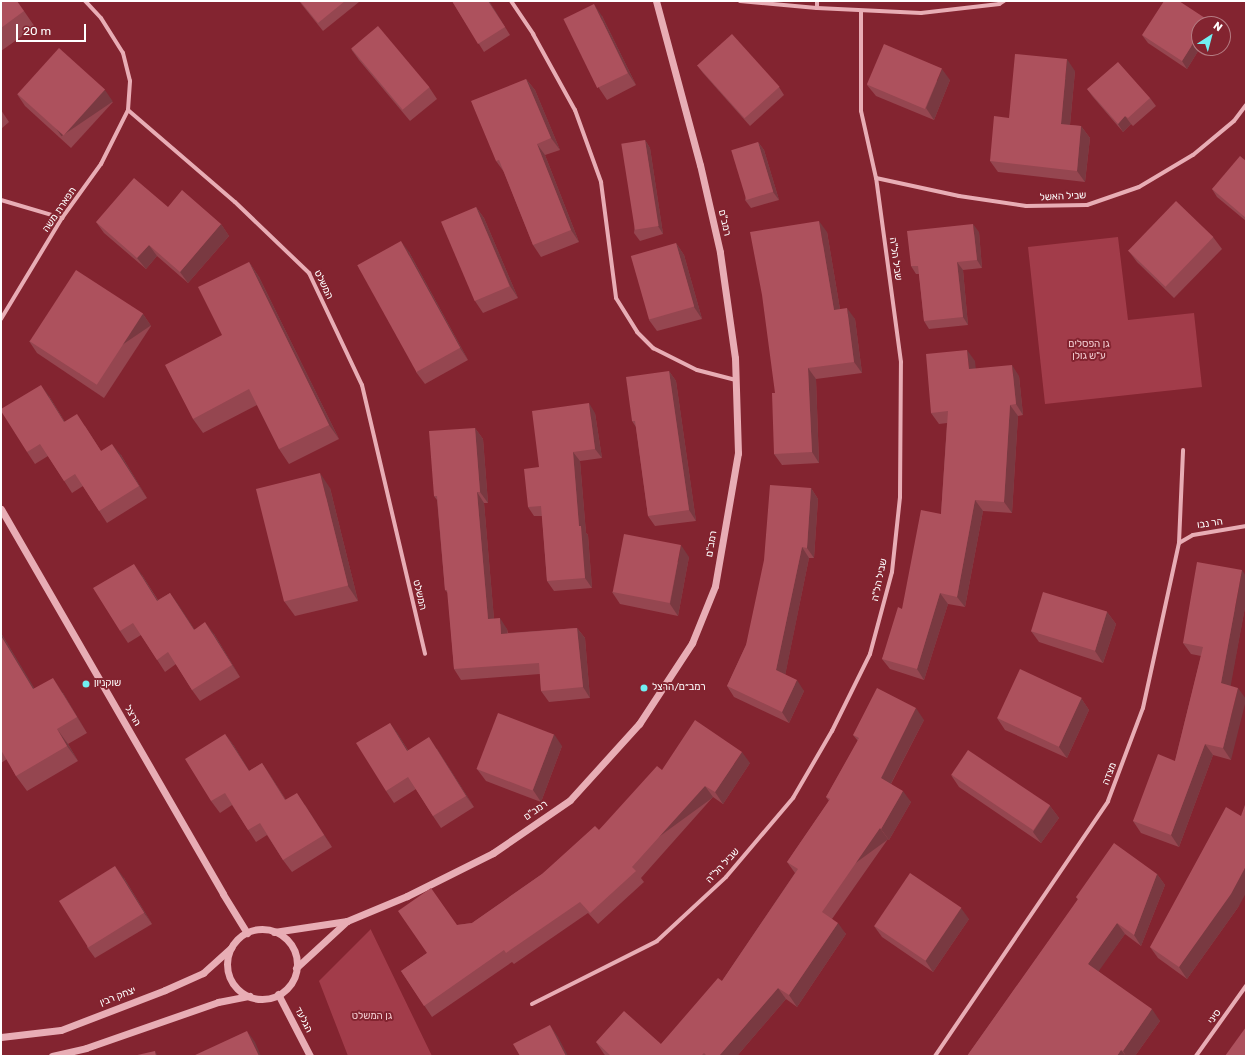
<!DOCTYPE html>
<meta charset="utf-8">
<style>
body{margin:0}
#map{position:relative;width:1247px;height:1057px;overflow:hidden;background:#832430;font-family:Rubik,Heebo,sans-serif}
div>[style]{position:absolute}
.green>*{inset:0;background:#a23c4a}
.minor>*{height:4px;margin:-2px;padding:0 2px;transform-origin:2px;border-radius:2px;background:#e8adb5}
.tertiary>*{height:7px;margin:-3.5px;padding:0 3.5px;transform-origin:3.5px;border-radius:3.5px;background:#e8adb5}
.tertiary>.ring{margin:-3.5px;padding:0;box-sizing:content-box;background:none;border:7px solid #e8adb5;border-radius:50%}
.wall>*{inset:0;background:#954650}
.shaded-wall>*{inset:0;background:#793941;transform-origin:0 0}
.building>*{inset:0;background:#ad515d;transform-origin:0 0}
.dots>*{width:11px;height:11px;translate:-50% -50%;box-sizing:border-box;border:2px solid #832430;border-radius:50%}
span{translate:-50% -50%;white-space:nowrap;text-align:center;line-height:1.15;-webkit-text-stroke:4px #832430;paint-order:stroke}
.street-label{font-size:10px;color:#fff}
.park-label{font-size:10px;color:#f6d1d6}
.poi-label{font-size:10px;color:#fff}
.left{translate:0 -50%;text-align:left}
.frame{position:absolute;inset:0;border:2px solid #fff;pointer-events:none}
.north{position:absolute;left:1191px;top:16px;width:40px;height:40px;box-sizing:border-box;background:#832430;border:1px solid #b57c83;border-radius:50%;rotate:36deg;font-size:11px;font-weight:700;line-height:16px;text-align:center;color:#fff}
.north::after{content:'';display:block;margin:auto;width:14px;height:18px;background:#71eff2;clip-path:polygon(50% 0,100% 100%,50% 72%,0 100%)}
.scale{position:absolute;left:16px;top:24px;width:70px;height:18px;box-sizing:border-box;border:2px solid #fff;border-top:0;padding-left:5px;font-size:12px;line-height:14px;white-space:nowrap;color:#fff;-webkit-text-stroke:3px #832430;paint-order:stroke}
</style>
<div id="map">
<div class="green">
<i style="clip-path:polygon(1118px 237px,1128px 320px,1194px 313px,1202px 387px,1045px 404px,1028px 247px)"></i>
<i style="clip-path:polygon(371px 929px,371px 930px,432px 1056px,348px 1056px,319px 981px)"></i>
</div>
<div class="minor">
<i style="left:511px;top:1px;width:40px;rotate:56deg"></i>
<i style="left:533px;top:34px;width:87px;rotate:61.1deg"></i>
<i style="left:575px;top:110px;width:77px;rotate:70.1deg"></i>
<i style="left:601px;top:182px;width:117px;rotate:82.6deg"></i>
<i style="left:616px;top:298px;width:40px;rotate:58deg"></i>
<i style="left:637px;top:332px;width:23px;rotate:45deg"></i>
<i style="left:653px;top:348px;width:49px;rotate:26.6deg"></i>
<i style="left:697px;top:370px;width:40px;rotate:14.4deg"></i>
<i style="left:740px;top:1px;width:77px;rotate:5.2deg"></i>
<i style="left:817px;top:8px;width:104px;rotate:2.8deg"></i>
<i style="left:921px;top:13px;width:79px;rotate:-6.6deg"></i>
<i style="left:999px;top:4px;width:6px;rotate:-31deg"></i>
<i style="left:817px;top:1px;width:7px;rotate:90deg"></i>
<i style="left:128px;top:110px;width:141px;rotate:40.7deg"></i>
<i style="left:235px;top:202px;width:103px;rotate:43.8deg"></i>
<i style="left:309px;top:273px;width:124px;rotate:64.7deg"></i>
<i style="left:362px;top:385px;width:276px;rotate:76.8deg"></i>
<i style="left:876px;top:178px;width:85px;rotate:12.2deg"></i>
<i style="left:959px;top:196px;width:68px;rotate:8.5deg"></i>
<i style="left:1026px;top:206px;width:61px;rotate:-0.9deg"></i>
<i style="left:1087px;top:205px;width:55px;rotate:-19.1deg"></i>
<i style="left:1139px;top:187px;width:63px;rotate:-30.7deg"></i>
<i style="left:1193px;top:155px;width:53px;rotate:-39.7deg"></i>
<i style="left:1234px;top:121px;width:20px;rotate:-53deg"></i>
<i style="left:1px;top:200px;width:64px;rotate:16.4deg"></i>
<i style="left:1px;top:319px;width:118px;rotate:-58.9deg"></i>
<i style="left:62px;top:218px;width:67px;rotate:-54.2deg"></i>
<i style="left:101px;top:164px;width:60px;rotate:-63.4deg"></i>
<i style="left:128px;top:110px;width:29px;rotate:-86deg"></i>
<i style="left:130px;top:81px;width:29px;rotate:-104deg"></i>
<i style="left:123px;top:53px;width:41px;rotate:-122.2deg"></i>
<i style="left:101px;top:18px;width:23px;rotate:-133deg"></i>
<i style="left:1179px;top:543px;width:16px;rotate:-30deg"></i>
<i style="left:1193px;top:535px;width:54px;rotate:-9.6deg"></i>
<i style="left:532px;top:1004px;width:140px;rotate:-26.7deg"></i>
<i style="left:657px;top:941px;width:94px;rotate:-42.8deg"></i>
<i style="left:726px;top:877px;width:104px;rotate:-49.7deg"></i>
<i style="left:793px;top:798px;width:78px;rotate:-59.8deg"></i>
<i style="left:832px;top:731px;width:86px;rotate:-63.7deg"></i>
<i style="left:870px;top:654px;width:85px;rotate:-75deg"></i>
<i style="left:892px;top:572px;width:75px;rotate:-83.9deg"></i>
<i style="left:900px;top:497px;width:135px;rotate:-89.6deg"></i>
<i style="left:901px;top:362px;width:186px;rotate:-97.7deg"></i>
<i style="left:876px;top:178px;width:69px;rotate:-102.6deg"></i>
<i style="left:861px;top:111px;width:100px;rotate:-90deg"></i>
<i style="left:935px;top:1056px;width:308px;rotate:-55.8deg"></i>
<i style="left:1108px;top:801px;width:99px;rotate:-69.4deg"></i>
<i style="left:1143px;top:708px;width:169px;rotate:-77.7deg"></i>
<i style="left:1179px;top:543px;width:93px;rotate:-87.5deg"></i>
<i style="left:1196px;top:1056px;width:86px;rotate:-54.5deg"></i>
</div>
<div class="tertiary">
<i style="left:1px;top:509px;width:444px;rotate:60deg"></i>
<i style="left:223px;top:894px;width:46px;rotate:58.4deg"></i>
<i class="ring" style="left:227px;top:929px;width:63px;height:63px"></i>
<i style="left:274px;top:932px;width:74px;rotate:-8.6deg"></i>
<i style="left:347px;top:921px;width:65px;rotate:-22.6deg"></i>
<i style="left:407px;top:896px;width:96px;rotate:-26.6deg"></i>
<i style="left:493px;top:853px;width:93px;rotate:-34.5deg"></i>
<i style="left:570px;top:800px;width:103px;rotate:-47.8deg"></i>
<i style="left:639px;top:724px;width:97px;rotate:-56.8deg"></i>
<i style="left:692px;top:643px;width:61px;rotate:-68deg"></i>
<i style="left:715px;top:586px;width:135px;rotate:-80.2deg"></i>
<i style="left:738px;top:453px;width:95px;rotate:-91.8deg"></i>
<i style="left:735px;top:358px;width:107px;rotate:-98.1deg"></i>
<i style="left:720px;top:252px;width:89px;rotate:-102.9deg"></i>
<i style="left:700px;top:165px;width:170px;rotate:-105deg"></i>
<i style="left:296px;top:968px;width:69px;rotate:-42.7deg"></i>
<i style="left:278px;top:994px;width:70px;rotate:62.7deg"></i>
<i style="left:1px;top:1037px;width:60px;rotate:-6.7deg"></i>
<i style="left:61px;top:1030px;width:111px;rotate:-21deg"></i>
<i style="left:165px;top:990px;width:42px;rotate:-24.1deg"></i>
<i style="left:203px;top:973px;width:38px;rotate:-42deg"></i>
<i style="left:52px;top:1056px;width:35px;rotate:-13deg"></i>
<i style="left:86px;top:1048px;width:140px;rotate:-19.2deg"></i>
<i style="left:218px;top:1002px;width:32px;rotate:-11deg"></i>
</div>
<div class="wall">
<i style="clip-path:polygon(1px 1px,24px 11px,35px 27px,1px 51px)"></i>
<i style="clip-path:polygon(299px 1px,358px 1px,359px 2px,323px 31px)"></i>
<i style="clip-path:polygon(452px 1px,489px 1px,510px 35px,484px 52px)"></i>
<i style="clip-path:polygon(602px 16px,636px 85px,607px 100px,599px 88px)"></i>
<i style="clip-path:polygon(1142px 35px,1199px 48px,1200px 48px,1187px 69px,1148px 43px)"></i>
<i style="clip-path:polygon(351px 49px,429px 87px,437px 99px,410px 121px,359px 60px)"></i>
<i style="clip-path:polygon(697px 65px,779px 87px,784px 95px,750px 126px,703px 73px)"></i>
<i style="clip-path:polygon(1075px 71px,1070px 125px,1081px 126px,1090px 138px,1085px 182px,998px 172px,990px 161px,1009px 118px)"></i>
<i style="clip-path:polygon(526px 79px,535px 90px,560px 150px,545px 155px,579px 242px,541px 257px,533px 245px,504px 172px,496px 161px)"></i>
<i style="clip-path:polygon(950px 80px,934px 120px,876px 96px,867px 85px)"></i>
<i style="clip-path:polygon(1087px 89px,1150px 98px,1156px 106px,1133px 126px,1131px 124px,1123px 132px,1093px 97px)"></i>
<i style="clip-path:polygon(17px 94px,113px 102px,71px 148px,25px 106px)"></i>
<i style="clip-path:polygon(1px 110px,9px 122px,1px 129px)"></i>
<i style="clip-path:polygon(645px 140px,650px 148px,663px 234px,640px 241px,634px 233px)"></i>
<i style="clip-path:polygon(758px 142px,764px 150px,779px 200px,751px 208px,745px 200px)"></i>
<i style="clip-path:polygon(1246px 161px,1246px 221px,1217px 197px,1212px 189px)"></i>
<i style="clip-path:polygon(168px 207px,221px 224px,229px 236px,188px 283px,157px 256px,146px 269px,104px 233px,96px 222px)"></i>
<i style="clip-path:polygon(476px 207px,484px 218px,518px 298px,483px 313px,475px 301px)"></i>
<i style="clip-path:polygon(827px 232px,840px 309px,855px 319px,862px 373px,816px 379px,819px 463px,782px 465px,774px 454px,775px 393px)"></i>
<i style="clip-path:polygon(979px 232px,982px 268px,963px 270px,968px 325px,929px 329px,924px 321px,919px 274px,916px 274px,911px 266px)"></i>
<i style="clip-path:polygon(1213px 237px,1222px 249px,1174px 298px,1137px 262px,1128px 250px)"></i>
<i style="clip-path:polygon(676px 243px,684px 255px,702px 319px,657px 331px,649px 320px)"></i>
<i style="clip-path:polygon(409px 252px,468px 360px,425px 384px,416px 372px)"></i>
<i style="clip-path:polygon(249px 262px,259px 277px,339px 439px,289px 464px,279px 449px,257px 405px,203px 433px,193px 419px)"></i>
<i style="clip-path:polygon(143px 314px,151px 326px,104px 398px,37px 353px,29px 341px)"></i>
<i style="clip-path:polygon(975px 361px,975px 369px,1019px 376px,1023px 415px,1018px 416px,1012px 513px,983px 511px,965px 607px,948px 604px,924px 680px,890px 669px,882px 659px,941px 514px,947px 423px,939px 424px,931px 413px)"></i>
<i style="clip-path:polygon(669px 371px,676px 381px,696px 521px,655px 526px,648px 516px,636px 427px,632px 421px)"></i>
<i style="clip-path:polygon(49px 396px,65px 422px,85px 426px,101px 451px,121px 455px,147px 498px,107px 523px,83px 486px,72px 493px,48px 456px,35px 464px,27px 452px)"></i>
<i style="clip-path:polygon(595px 413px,602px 458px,580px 461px,586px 533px,588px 535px,592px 588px,554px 591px,547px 581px,542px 516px,534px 516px,528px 507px,539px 467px)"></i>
<i style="clip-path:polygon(475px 428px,483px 439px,488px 503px,484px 503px,494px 619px,507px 629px,508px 633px,577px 628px,585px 638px,590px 698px,549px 702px,541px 691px,540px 674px,461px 680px,454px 669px,448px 593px,445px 590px,437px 500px,434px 496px)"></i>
<i style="clip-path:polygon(330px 488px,358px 601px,295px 616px,284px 601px)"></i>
<i style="clip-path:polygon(811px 488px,818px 499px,814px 558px,809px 558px,785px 675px,804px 691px,789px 723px,734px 697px,727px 686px,746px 645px)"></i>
<i style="clip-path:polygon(689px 557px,678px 616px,620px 604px,612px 592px)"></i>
<i style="clip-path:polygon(142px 575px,158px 600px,170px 593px,194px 629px,214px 634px,240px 677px,200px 701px,192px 690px,176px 664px,165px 672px,141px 635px,128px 643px,120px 631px)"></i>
<i style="clip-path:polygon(1246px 602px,1230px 686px,1231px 760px,1213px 755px,1179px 847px,1141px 833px,1133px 821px,1175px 761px,1201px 656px,1191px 654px,1183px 643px)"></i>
<i style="clip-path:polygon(1107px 612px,1116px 624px,1103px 663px,1039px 642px,1031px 631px)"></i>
<i style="clip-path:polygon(1px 633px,34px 689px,63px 693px,87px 733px,68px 744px,78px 761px,27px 791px,16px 776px,7px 759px,1px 763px)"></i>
<i style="clip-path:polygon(1081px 698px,1089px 710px,1067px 758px,1005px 730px,997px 718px)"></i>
<i style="clip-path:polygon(924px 720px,891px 784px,911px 802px,889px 840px,888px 839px,832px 919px,846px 934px,797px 1007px,786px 999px,737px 1056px,606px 1056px,604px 1054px,596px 1042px,661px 1044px,722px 981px,795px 873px,787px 862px,829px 801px,826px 797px,858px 741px,853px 735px)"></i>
<i style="clip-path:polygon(390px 723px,408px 750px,437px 749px,474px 807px,441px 828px,433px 816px,416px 789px,394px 803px,386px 791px)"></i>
<i style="clip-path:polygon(225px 734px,234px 746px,249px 771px,262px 763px,270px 775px,286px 800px,305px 805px,332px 847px,292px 872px,283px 860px,267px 835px,256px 842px,232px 805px,220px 813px,211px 801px)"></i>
<i style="clip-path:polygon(562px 746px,541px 802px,486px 781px,477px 769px)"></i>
<i style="clip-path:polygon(750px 763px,723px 804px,713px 797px,641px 878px,644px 882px,598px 924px,588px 913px,514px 964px,512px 962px,432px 1017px,401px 971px,427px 953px,457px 925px,472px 923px,542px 874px,599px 830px,662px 770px)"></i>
<i style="clip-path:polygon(951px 775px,1050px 806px,1059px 818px,1041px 843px,959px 787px)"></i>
<i style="clip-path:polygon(1157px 874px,1165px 885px,1141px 946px,1125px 934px,1098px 971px,1160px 1021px,1135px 1056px,967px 1056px,1078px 900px,1076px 897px)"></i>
<i style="clip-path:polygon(124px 878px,152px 924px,95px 958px,87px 947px)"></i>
<i style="clip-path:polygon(1239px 906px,1187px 979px,1158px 958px,1150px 947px)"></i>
<i style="clip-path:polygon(969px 919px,933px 972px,882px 937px,874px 926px)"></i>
</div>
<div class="shaded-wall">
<i style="clip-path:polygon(488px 1px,489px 1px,510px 35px,505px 27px)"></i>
<i style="clip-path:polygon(594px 4px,602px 16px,636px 85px,628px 73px)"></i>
<i style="clip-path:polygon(1208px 20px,1211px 24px,1205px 24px)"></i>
<i style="clip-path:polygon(1199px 34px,1199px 48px,1200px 48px,1187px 69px,1182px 61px)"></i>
<i style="clip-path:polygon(1067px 59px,1075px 71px,1069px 135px,1061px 124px)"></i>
<i style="clip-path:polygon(942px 69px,950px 80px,934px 120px,926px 108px)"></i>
<i style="clip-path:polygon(526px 79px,535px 90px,560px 150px,551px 138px)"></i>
<i style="left:105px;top:90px;width:14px;height:62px;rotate:56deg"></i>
<i style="clip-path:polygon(1125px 116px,1131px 124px,1123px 132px,1118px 124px)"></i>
<i style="clip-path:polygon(1081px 126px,1090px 138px,1085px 182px,1077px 171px)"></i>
<i style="clip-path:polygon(645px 140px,650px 148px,663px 234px,658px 226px)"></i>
<i style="clip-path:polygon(758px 142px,764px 150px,779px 200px,773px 192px)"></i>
<i style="clip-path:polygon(537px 144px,545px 155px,579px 242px,571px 230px)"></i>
<i style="clip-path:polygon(476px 207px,484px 218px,518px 298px,510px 286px)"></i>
<i style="clip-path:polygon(819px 221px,827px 232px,842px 321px,834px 310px)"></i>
<i style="clip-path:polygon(221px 224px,229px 236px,188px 283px,180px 272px)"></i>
<i style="clip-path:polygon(973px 224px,979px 232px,982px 268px,977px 260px)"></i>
<i style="clip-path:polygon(401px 241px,409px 252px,468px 360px,460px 348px)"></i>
<i style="clip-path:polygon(676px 243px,684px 255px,702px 319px,694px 307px)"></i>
<i style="clip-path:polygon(149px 245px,157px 256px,146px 269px,137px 258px)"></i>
<i style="clip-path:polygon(249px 262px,259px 277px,339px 439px,329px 425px)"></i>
<i style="clip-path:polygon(957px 262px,963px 270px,968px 325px,963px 317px)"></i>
<i style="clip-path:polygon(847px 308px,855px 319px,862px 373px,854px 362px)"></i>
<i style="left:143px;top:314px;width:14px;height:86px;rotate:56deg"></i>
<i style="clip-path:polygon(967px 350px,975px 361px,977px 380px,969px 369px)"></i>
<i style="clip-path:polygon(1012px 365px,1019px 376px,1023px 415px,1016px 404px)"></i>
<i style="clip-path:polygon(808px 368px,816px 379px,819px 463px,812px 452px)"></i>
<i style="clip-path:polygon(669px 371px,676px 381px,696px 521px,689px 510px)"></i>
<i style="clip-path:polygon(41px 385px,49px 396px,72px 434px,64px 422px)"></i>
<i style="clip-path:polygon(589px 403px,595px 413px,602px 458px,595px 449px)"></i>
<i style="clip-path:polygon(1010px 405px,1018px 416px,1012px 513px,1004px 502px)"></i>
<i style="clip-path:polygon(475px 428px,483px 439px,488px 503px,480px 492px)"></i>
<i style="clip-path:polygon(112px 444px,121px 455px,147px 498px,139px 486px)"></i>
<i style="clip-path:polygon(573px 452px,580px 461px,586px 533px,588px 535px,592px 588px,585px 578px,579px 526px)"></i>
<i style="clip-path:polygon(320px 473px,330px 488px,358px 601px,348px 586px)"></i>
<i style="clip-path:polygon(811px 488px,818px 499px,814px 558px,807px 548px)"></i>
<i style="clip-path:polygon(477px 492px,484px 503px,495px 630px,488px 619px)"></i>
<i style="clip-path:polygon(975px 500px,983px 511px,965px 607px,957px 597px)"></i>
<i style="clip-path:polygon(681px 545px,689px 557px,678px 616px,670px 604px)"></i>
<i style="clip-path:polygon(802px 547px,809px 558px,784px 681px,776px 670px)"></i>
<i style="clip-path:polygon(134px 564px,142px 575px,165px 612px,157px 601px)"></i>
<i style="clip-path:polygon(1242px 570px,1246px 576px,1246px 602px,1229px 695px,1221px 683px)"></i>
<i style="clip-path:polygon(170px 593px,178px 604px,202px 641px,194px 630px)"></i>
<i style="clip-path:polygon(940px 593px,948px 604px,924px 680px,917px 669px)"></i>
<i style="clip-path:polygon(1107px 612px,1116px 624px,1103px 663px,1095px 651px)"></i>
<i style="clip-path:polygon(500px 618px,507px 629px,509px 645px,501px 634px)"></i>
<i style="clip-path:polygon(205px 622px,214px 634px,240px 677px,232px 665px)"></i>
<i style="clip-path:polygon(577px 628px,585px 638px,590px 698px,583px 687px)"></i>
<i style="clip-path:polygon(1px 633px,44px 704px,33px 689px,1px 636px)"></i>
<i style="clip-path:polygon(53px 678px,63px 693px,87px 733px,77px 717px)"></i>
<i style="clip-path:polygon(797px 680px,804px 691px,789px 723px,782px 712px)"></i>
<i style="clip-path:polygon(1238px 688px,1246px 699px,1246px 700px,1231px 760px,1223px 748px)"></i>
<i style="clip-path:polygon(1081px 698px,1089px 710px,1067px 758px,1059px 747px)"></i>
<i style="clip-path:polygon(916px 708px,924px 720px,888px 789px,881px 778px)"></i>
<i style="clip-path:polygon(390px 723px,398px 734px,415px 762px,407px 751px)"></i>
<i style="clip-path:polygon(57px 729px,68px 744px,78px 761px,67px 746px)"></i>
<i style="clip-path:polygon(225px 734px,234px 746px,257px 783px,249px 771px)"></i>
<i style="clip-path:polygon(554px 734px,562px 746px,541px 802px,533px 790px)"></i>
<i style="clip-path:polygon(429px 737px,437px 749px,474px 807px,466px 796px)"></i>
<i style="clip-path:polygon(1205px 744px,1213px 755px,1179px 847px,1171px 835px)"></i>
<i style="clip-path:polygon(742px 752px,750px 763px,723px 804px,715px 792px)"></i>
<i style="clip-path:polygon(262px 763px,270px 775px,293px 812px,285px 800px)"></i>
<i style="left:705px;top:786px;width:14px;height:109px;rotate:54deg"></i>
<i style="clip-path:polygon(903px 791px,911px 802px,889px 840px,881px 829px)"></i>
<i style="clip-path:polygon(297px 793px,305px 805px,332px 847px,324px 835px)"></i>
<i style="clip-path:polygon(1050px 806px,1059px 818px,1041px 843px,1033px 832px)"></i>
<i style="left:880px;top:828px;width:14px;height:102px;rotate:54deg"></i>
<i style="clip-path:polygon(115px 866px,124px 878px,152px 924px,144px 913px)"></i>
<i style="clip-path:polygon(1246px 866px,1246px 893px,1239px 906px,1187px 979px,1179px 967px)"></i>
<i style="clip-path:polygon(1157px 874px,1165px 885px,1141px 946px,1134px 935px)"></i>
<i style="clip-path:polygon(961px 908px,969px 919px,933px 972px,925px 960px)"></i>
<i style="clip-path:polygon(838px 923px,846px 934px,797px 1007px,789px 995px)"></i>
<i style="clip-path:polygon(1117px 923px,1125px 934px,1096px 975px,1088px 964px)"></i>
<i style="clip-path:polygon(778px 988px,786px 999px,737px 1056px,719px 1056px)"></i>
<i style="clip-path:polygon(1152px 1009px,1160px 1021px,1135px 1056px,1126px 1056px,1123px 1051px)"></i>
<i style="clip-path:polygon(550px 1025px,558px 1037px,568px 1056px,566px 1056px)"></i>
<i style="clip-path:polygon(247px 1031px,255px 1042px,261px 1056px,259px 1056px)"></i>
<i style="clip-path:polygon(1121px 1050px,1126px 1056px,1117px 1056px)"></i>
<i style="clip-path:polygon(155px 1051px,158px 1056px,156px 1056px)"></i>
</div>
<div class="building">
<i style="clip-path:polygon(1px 1px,17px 1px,24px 11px,1px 28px)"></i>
<i style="clip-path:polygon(300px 1px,345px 1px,318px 23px)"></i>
<i style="clip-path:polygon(452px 1px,488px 1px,505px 27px,478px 44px)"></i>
<i style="clip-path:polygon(1164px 1px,1179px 1px,1208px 20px,1205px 24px,1199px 24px,1199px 34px,1182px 61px,1142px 35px)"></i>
<i style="left:594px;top:4px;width:77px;height:34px;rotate:64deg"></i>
<i style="left:378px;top:26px;width:80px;height:35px;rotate:50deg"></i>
<i style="left:732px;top:34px;width:71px;height:47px;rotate:48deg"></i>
<i style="left:884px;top:44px;width:63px;height:44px;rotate:23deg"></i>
<i style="left:59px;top:48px;width:62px;height:62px;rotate:42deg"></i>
<i style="clip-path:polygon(1015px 54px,1067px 59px,1061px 124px,1081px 126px,1077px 171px,990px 161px,994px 116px,1009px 118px)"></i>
<i style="clip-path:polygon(1118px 62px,1150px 98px,1128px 118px,1125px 116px,1118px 124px,1087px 89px)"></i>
<i style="clip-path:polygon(526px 79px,551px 138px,537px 144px,571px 230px,533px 245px,499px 160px,496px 161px,471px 101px)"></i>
<i style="left:645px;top:140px;width:87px;height:24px;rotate:81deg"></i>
<i style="left:758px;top:142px;width:52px;height:28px;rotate:73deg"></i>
<i style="clip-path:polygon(1240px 156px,1246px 161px,1246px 218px,1212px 189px)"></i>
<i style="clip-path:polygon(134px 178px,168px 207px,182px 190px,221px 224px,180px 272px,149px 245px,137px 258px,96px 222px)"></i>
<i style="left:1176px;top:201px;width:52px;height:69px;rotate:44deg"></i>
<i style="left:476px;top:207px;width:86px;height:38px;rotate:67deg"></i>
<i style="clip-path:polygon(819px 221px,834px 310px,847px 308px,854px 362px,808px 368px,812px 452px,774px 454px,772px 393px,775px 393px,762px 295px,750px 232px)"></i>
<i style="clip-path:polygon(973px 224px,977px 260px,957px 262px,963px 317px,924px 321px,918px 266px,911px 266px,907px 231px)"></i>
<i style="left:401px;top:241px;width:122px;height:50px;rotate:61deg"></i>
<i style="left:676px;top:243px;width:66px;height:47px;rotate:74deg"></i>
<i style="clip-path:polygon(249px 262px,329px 425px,279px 449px,249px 389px,193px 419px,165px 365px,222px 335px,198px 287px)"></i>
<i style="left:76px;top:270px;width:80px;height:85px;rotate:33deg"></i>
<i style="clip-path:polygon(967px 350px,969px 369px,1012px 365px,1016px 404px,1010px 405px,1004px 502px,975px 500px,957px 597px,940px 593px,917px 669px,882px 659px,898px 607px,902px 609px,921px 510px,941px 514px,948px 411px,931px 413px,926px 354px)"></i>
<i style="clip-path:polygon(669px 371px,689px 510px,648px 516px,635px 421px,632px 421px,626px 377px)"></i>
<i style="clip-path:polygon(41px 385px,64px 422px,77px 414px,101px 451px,112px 444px,139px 486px,99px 511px,75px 474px,64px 481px,40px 444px,27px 452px,1px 411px,1px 409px)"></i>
<i style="clip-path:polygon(589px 403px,595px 449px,573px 452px,579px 526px,578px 526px,581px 526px,585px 578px,547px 581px,541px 506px,528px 507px,524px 469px,539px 467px,532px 411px)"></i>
<i style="clip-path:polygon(475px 428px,480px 492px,477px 492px,488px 619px,500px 618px,501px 634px,577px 628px,583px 687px,541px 691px,539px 663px,454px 669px,447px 590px,445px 590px,437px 496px,434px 496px,429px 431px)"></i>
<i style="left:320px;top:473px;width:116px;height:66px;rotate:76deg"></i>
<i style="clip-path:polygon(770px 485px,811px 488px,807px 548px,802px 547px,776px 670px,797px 680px,782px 712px,727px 686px,746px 645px,764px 560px)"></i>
<i style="left:624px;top:534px;width:58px;height:59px;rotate:11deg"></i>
<i style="clip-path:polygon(1197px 562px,1242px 570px,1221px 683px,1238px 688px,1223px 748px,1205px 744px,1171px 835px,1133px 821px,1158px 754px,1175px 761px,1203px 647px,1183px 643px)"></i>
<i style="clip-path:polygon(134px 564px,157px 601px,170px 593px,194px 630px,205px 622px,232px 665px,192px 690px,168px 652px,157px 660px,133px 623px,120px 631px,93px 588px)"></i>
<i style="left:1043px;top:592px;width:67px;height:41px;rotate:17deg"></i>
<i style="clip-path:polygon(1px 636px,33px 689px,53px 678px,77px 717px,57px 729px,67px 746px,16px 776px,1px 750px)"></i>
<i style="left:1020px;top:669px;width:68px;height:54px;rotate:25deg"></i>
<i style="clip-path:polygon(877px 688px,916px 708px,881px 778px,903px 791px,881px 829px,880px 828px,822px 912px,838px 923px,789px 995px,778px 988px,719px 1056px,707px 1056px,704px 1053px,701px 1056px,611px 1056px,596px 1042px,624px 1011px,661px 1044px,718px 978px,722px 981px,798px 869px,787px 862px,830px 799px,826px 797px,859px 738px,853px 735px)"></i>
<i style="left:498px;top:713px;width:60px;height:60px;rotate:21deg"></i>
<i style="clip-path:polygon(695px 720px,742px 752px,715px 792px,705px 786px,632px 867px,636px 871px,590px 913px,580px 902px,506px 953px,504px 950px,424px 1006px,401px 971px,427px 953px,398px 911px,431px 888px,457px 925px,472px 923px,542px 874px,595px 826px,599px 830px,657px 766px,662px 770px)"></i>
<i style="clip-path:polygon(390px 723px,407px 751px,429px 737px,466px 796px,433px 816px,408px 777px,386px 791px,356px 743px)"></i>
<i style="clip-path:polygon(225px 734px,249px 771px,262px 763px,285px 800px,297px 793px,324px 835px,283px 860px,260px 823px,248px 830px,225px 793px,211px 801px,185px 759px)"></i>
<i style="left:968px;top:750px;width:99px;height:30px;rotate:34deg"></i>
<i style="clip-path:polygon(1246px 802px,1246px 866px,1231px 894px,1179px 967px,1150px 947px,1226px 807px,1241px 816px)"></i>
<i style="clip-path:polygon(1114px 843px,1157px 874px,1134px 935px,1117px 923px,1088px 964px,1152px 1009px,1123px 1051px,1121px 1050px,1117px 1056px,967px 1056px,1078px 899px,1076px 897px)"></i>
<i style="left:115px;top:866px;width:55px;height:66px;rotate:58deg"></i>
<i style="left:910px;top:873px;width:62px;height:64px;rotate:34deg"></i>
<i style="clip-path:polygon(550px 1025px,566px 1056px,520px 1056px,513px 1044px)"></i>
<i style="clip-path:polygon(1246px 1027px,1246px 1056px,1225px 1056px)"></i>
<i style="clip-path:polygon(247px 1031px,259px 1056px,193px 1056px)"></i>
<i style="clip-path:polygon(155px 1051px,156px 1056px,133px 1056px)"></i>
</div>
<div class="dots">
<i style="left:86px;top:684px;background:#71eff2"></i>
<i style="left:644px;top:688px;background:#71eff2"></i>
</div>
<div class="street-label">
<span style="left:1063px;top:197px;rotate:-3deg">שביל האשל</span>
<span style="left:60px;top:210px;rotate:-56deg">תפארת משה</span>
<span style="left:724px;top:223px;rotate:77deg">רמב"ם</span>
<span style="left:895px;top:259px;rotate:82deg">שביל הל"ה</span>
<span style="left:323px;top:285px;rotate:64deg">המשלט</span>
<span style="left:1210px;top:524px;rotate:-8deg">הר נבו</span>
<span style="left:712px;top:544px;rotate:-80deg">רמב"ם</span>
<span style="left:880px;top:580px;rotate:-78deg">שביל הל"ה</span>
<span style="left:419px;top:595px;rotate:77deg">המשלט</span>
<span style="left:132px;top:716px;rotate:60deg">הרצל</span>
<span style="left:1110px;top:774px;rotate:-69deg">מצדה</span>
<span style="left:536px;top:811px;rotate:-35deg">רמב"ם</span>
<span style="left:723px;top:866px;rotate:-47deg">שביל הל"ה</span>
<span style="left:118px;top:997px;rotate:-21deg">יצחק רבין</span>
<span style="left:1215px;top:1017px;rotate:-55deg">סיני</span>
<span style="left:303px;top:1020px;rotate:63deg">הגלעד</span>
</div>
<div class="park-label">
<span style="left:1089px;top:350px">גן הפסלים<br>ע"ש גולן</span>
<span style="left:372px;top:1017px">גן המשלט</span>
</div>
<div class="poi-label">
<span class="left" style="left:94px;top:684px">שוקניון</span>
<span class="left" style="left:652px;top:688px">רמב״ם/הרצל</span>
</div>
<div class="frame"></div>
<div class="north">N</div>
<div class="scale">20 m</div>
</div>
